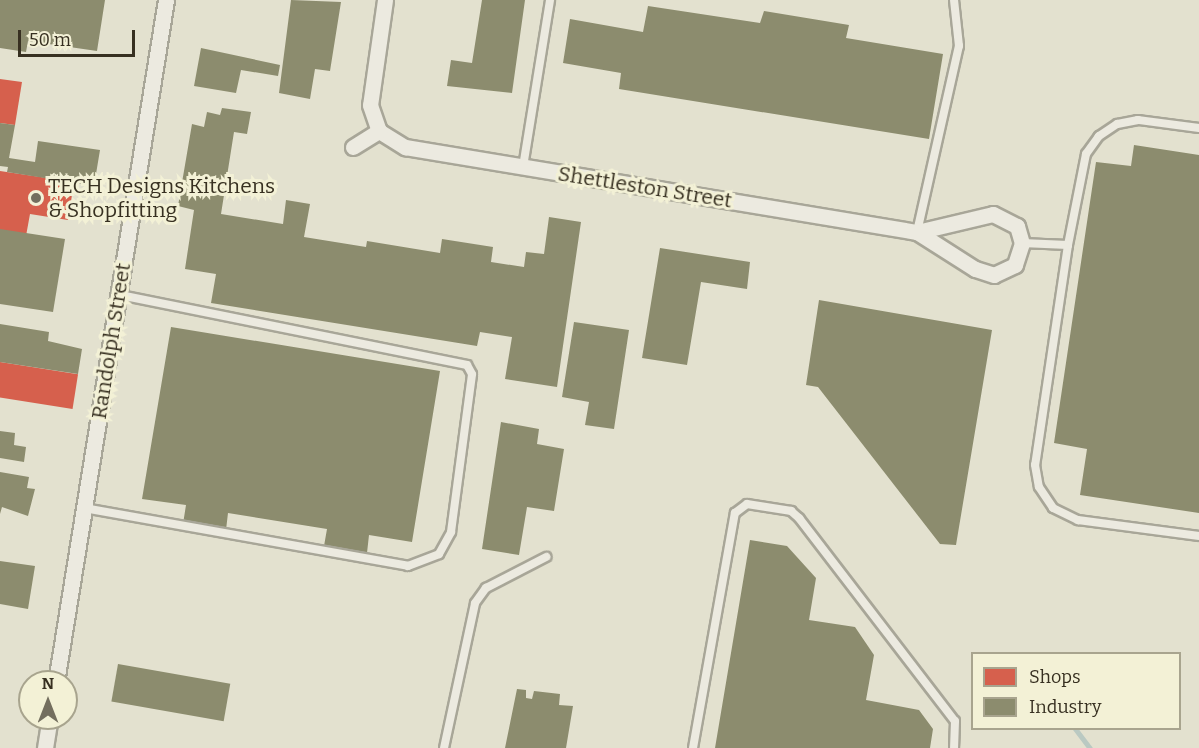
<!DOCTYPE html>
<style>
body{margin:0}
#map{position:relative;width:1199px;height:748px;overflow:hidden;background:#e3e1cf;font-family:Bitter,serif}
div>[style]{position:absolute}
.shops>*{inset:0;background:#d6604d;transform-origin:0 0}
.industry>*{inset:0;background:#8c8c6e;transform-origin:0 0}
.stream>*{height:4.5px;margin:-2.25px;padding:0 2.25px;transform-origin:2.25px;border-radius:2.25px;background:#bac9c2}
.roads{filter:drop-shadow(2px 0 #a8a698) drop-shadow(-2px 0 #a8a698) drop-shadow(0 2px #a8a698) drop-shadow(0 -2px #a8a698)}
.service>*{height:8px;margin:-4px;padding:0 4px;transform-origin:4px;border-radius:4px;background:#eceae0}
.minor>*{height:15px;margin:-7.5px;padding:0 7.5px;transform-origin:7.5px;border-radius:7.5px;background:#eceae0}
.dots>*{width:16px;height:16px;translate:-50% -50%;box-sizing:border-box;border:3px solid #f3f1d6;border-radius:50%}
span{translate:-50% -50%;white-space:nowrap;text-align:center;line-height:1.15;-webkit-text-stroke:6px #f3f1d6;paint-order:stroke}
.poi-label{font-size:21px;color:#373021}
.left{translate:0 -50%;text-align:left}
.street-label{font-size:21px;color:#373021}
.legend{position:absolute;left:971px;top:652px;width:210px;height:78px;box-sizing:border-box;background:#f3f1d6;border:2px solid #a8a48e;margin:0;padding:8px 10px;list-style:none;font-size:18px;color:#373021}
.legend li{display:flex;align-items:center;gap:12px;height:30px}
.legend b{width:30px;border:2px solid #a8a48e}
.north{position:absolute;left:18px;top:670px;width:60px;height:60px;box-sizing:border-box;background:#f3f1d6;border:2px solid #a8a48e;border-radius:50%;rotate:0deg;font-size:16px;font-weight:700;line-height:24px;text-align:center;color:#373021}
.north::after{content:'';display:block;margin:auto;width:21px;height:27px;background:#736e5e;clip-path:polygon(50% 0,100% 100%,50% 72%,0 100%)}
.scale{position:absolute;left:18px;top:30px;width:117px;height:27px;box-sizing:border-box;border:3px solid #373021;border-top:0;padding-left:8px;font-size:18px;line-height:21px;white-space:nowrap;color:#373021;-webkit-text-stroke:4px #f3f1d6;paint-order:stroke}
</style>
<div id="map">
<div class="shops">
<i style="clip-path:polygon(0 79px,22px 82px,15px 125px,0 123px)"></i>
<i style="clip-path:polygon(0 171px,74px 182px,68px 220px,30px 214px,26px 236px,0 232px)"></i>
<i style="left:0;top:362px;width:79px;height:35px;rotate:9deg"></i>
</div>
<div class="industry">
<i style="clip-path:polygon(0 0,105px 0,97px 51px,28px 41px,26px 52px,0 48px)"></i>
<i style="clip-path:polygon(291px 0,341px 2px,330px 71px,315px 69px,310px 99px,279px 93px)"></i>
<i style="clip-path:polygon(482px 0,525px 0,512px 93px,447px 86px,451px 60px,472px 63px)"></i>
<i style="clip-path:polygon(648px 6px,760px 23px,764px 11px,849px 25px,846px 38px,943px 54px,929px 139px,619px 89px,621px 73px,563px 63px,570px 19px,643px 32px)"></i>
<i style="clip-path:polygon(201px 48px,280px 65px,278px 76px,241px 70px,236px 93px,194px 86px)"></i>
<i style="clip-path:polygon(222px 108px,251px 112px,247px 134px,234px 132px,221px 214px,283px 224px,286px 200px,310px 204px,304px 237px,366px 247px,367px 241px,440px 253px,442px 239px,493px 247px,491px 262px,524px 267px,526px 252px,544px 254px,549px 217px,581px 222px,557px 387px,505px 379px,512px 337px,480px 332px,477px 346px,211px 303px,216px 274px,185px 269px,194px 210px,178px 206px,192px 124px,204px 127px,207px 112px,220px 115px)"></i>
<i style="clip-path:polygon(0 123px,15px 125px,9px 158px,35px 162px,38px 141px,100px 150px,94px 186px,7px 172px,8px 167px,0 166px)"></i>
<i style="clip-path:polygon(1134px 145px,1199px 155px,1199px 513px,1080px 495px,1087px 449px,1054px 443px,1096px 162px,1131px 166px)"></i>
<i style="clip-path:polygon(0 229px,65px 239px,53px 312px,0 304px)"></i>
<i style="clip-path:polygon(660px 248px,750px 262px,747px 289px,701px 282px,687px 365px,642px 358px)"></i>
<i style="clip-path:polygon(819px 300px,992px 330px,956px 545px,940px 544px,818px 387px,806px 385px)"></i>
<i style="clip-path:polygon(574px 322px,629px 330px,614px 429px,585px 425px,589px 402px,562px 397px)"></i>
<i style="clip-path:polygon(0 324px,49px 332px,48px 341px,82px 349px,78px 374px,0 362px)"></i>
<i style="clip-path:polygon(171px 327px,440px 371px,412px 542px,369px 535px,367px 553px,324px 546px,327px 529px,228px 513px,226px 530px,183px 524px,186px 505px,142px 499px)"></i>
<i style="clip-path:polygon(501px 422px,539px 429px,537px 444px,564px 449px,554px 511px,527px 507px,519px 555px,482px 549px)"></i>
<i style="clip-path:polygon(0 431px,15px 433px,14px 445px,26px 447px,24px 462px,0 458px)"></i>
<i style="clip-path:polygon(0 472px,29px 477px,27px 488px,35px 489px,28px 516px,2px 507px,0 514px)"></i>
<i style="clip-path:polygon(750px 540px,787px 546px,816px 578px,809px 620px,855px 627px,874px 655px,866px 700px,919px 710px,933px 729px,930px 748px,715px 748px)"></i>
<i style="clip-path:polygon(0 561px,35px 566px,28px 609px,0 604px)"></i>
<i style="left:118px;top:664px;width:114px;height:38px;rotate:10deg"></i>
<i style="clip-path:polygon(517px 689px,526px 690px,526px 698px,532px 699px,534px 691px,560px 694px,559px 705px,573px 706px,566px 748px,505px 748px)"></i>
</div>
<div class="stream">
<i style="left:1075px;top:728px;width:25px;rotate:53deg"></i>
</div>
<div class="roads">
<div class="service">
<i style="left:1199px;top:128px;width:62px;rotate:-172.5deg"></i>
<i style="left:1138px;top:120px;width:21px;rotate:169deg"></i>
<i style="left:1117px;top:124px;width:22px;rotate:146deg"></i>
<i style="left:1099px;top:136px;width:22px;rotate:126deg"></i>
<i style="left:1086px;top:154px;width:93px;rotate:101.2deg"></i>
<i style="left:1068px;top:245px;width:222px;rotate:98.5deg"></i>
<i style="left:1035px;top:465px;width:22px;rotate:80deg"></i>
<i style="left:1039px;top:487px;width:25px;rotate:56deg"></i>
<i style="left:1053px;top:508px;width:28px;rotate:26deg"></i>
<i style="left:1078px;top:520px;width:122px;rotate:7.5deg"></i>
<i style="left:523px;top:167px;width:169px;rotate:-80.8deg"></i>
<i style="left:917px;top:232px;width:191px;rotate:-77.3deg"></i>
<i style="left:959px;top:46px;width:46px;rotate:-96.2deg"></i>
<i style="left:1022px;top:243px;width:46px;rotate:2.5deg"></i>
<i style="left:84px;top:508px;width:329px;rotate:10.1deg"></i>
<i style="left:408px;top:566px;width:33px;rotate:-21deg"></i>
<i style="left:439px;top:554px;width:25px;rotate:-61deg"></i>
<i style="left:451px;top:532px;width:159px;rotate:-82.4deg"></i>
<i style="left:472px;top:374px;width:10px;rotate:-119deg"></i>
<i style="left:467px;top:365px;width:355px;rotate:-168.6deg"></i>
<i style="left:444px;top:748px;width:148px;rotate:-77.9deg"></i>
<i style="left:475px;top:603px;width:19px;rotate:-54deg"></i>
<i style="left:486px;top:588px;width:68px;rotate:-27.3deg"></i>
<i style="left:693px;top:748px;width:239px;rotate:-79.9deg"></i>
<i style="left:735px;top:513px;width:15px;rotate:-37deg"></i>
<i style="left:747px;top:504px;width:45px;rotate:9deg"></i>
<i style="left:791px;top:511px;width:11px;rotate:41deg"></i>
<i style="left:799px;top:518px;width:256px;rotate:52.5deg"></i>
<i style="left:955px;top:721px;width:27px;rotate:92deg"></i>
</div>
<div class="minor">
<i style="left:385px;top:0;width:106px;rotate:98.1deg"></i>
<i style="left:370px;top:105px;width:28px;rotate:71deg"></i>
<i style="left:379px;top:131px;width:31px;rotate:32deg"></i>
<i style="left:405px;top:147px;width:519px;rotate:9.43deg"></i>
<i style="left:917px;top:232px;width:78px;rotate:-13.3deg"></i>
<i style="left:993px;top:214px;width:27px;rotate:27deg"></i>
<i style="left:1017px;top:226px;width:18px;rotate:74deg"></i>
<i style="left:1022px;top:243px;width:23px;rotate:108deg"></i>
<i style="left:1015px;top:265px;width:23px;rotate:155deg"></i>
<i style="left:994px;top:275px;width:20px;rotate:-162deg"></i>
<i style="left:975px;top:269px;width:69px;rotate:-147.5deg"></i>
<i style="left:353px;top:147px;width:31px;rotate:-32deg"></i>
<i style="left:56px;top:682px;width:691px;rotate:-80.84deg"></i>
<i style="left:45px;top:748px;width:30px;rotate:-81deg"></i>
</div>
</div>
<div class="dots">
<i style="left:36px;top:198px;background:#736e5e"></i>
</div>
<div class="poi-label">
<span class="left" style="left:48px;top:198px">TECH Designs Kitchens<br>&amp; Shopfitting</span>
</div>
<div class="street-label">
<span style="left:645px;top:187px;rotate:9deg">Shettleston Street</span>
<span style="left:111px;top:341px;rotate:-81deg">Randolph Street</span>
</div>
<ul class="legend">
<li><b style="height:16px;background:#d6604d"></b>Shops</li>
<li><b style="height:16px;background:#8c8c6e"></b>Industry</li>
</ul>
<div class="north">N</div>
<div class="scale">50 m</div>
</div>
